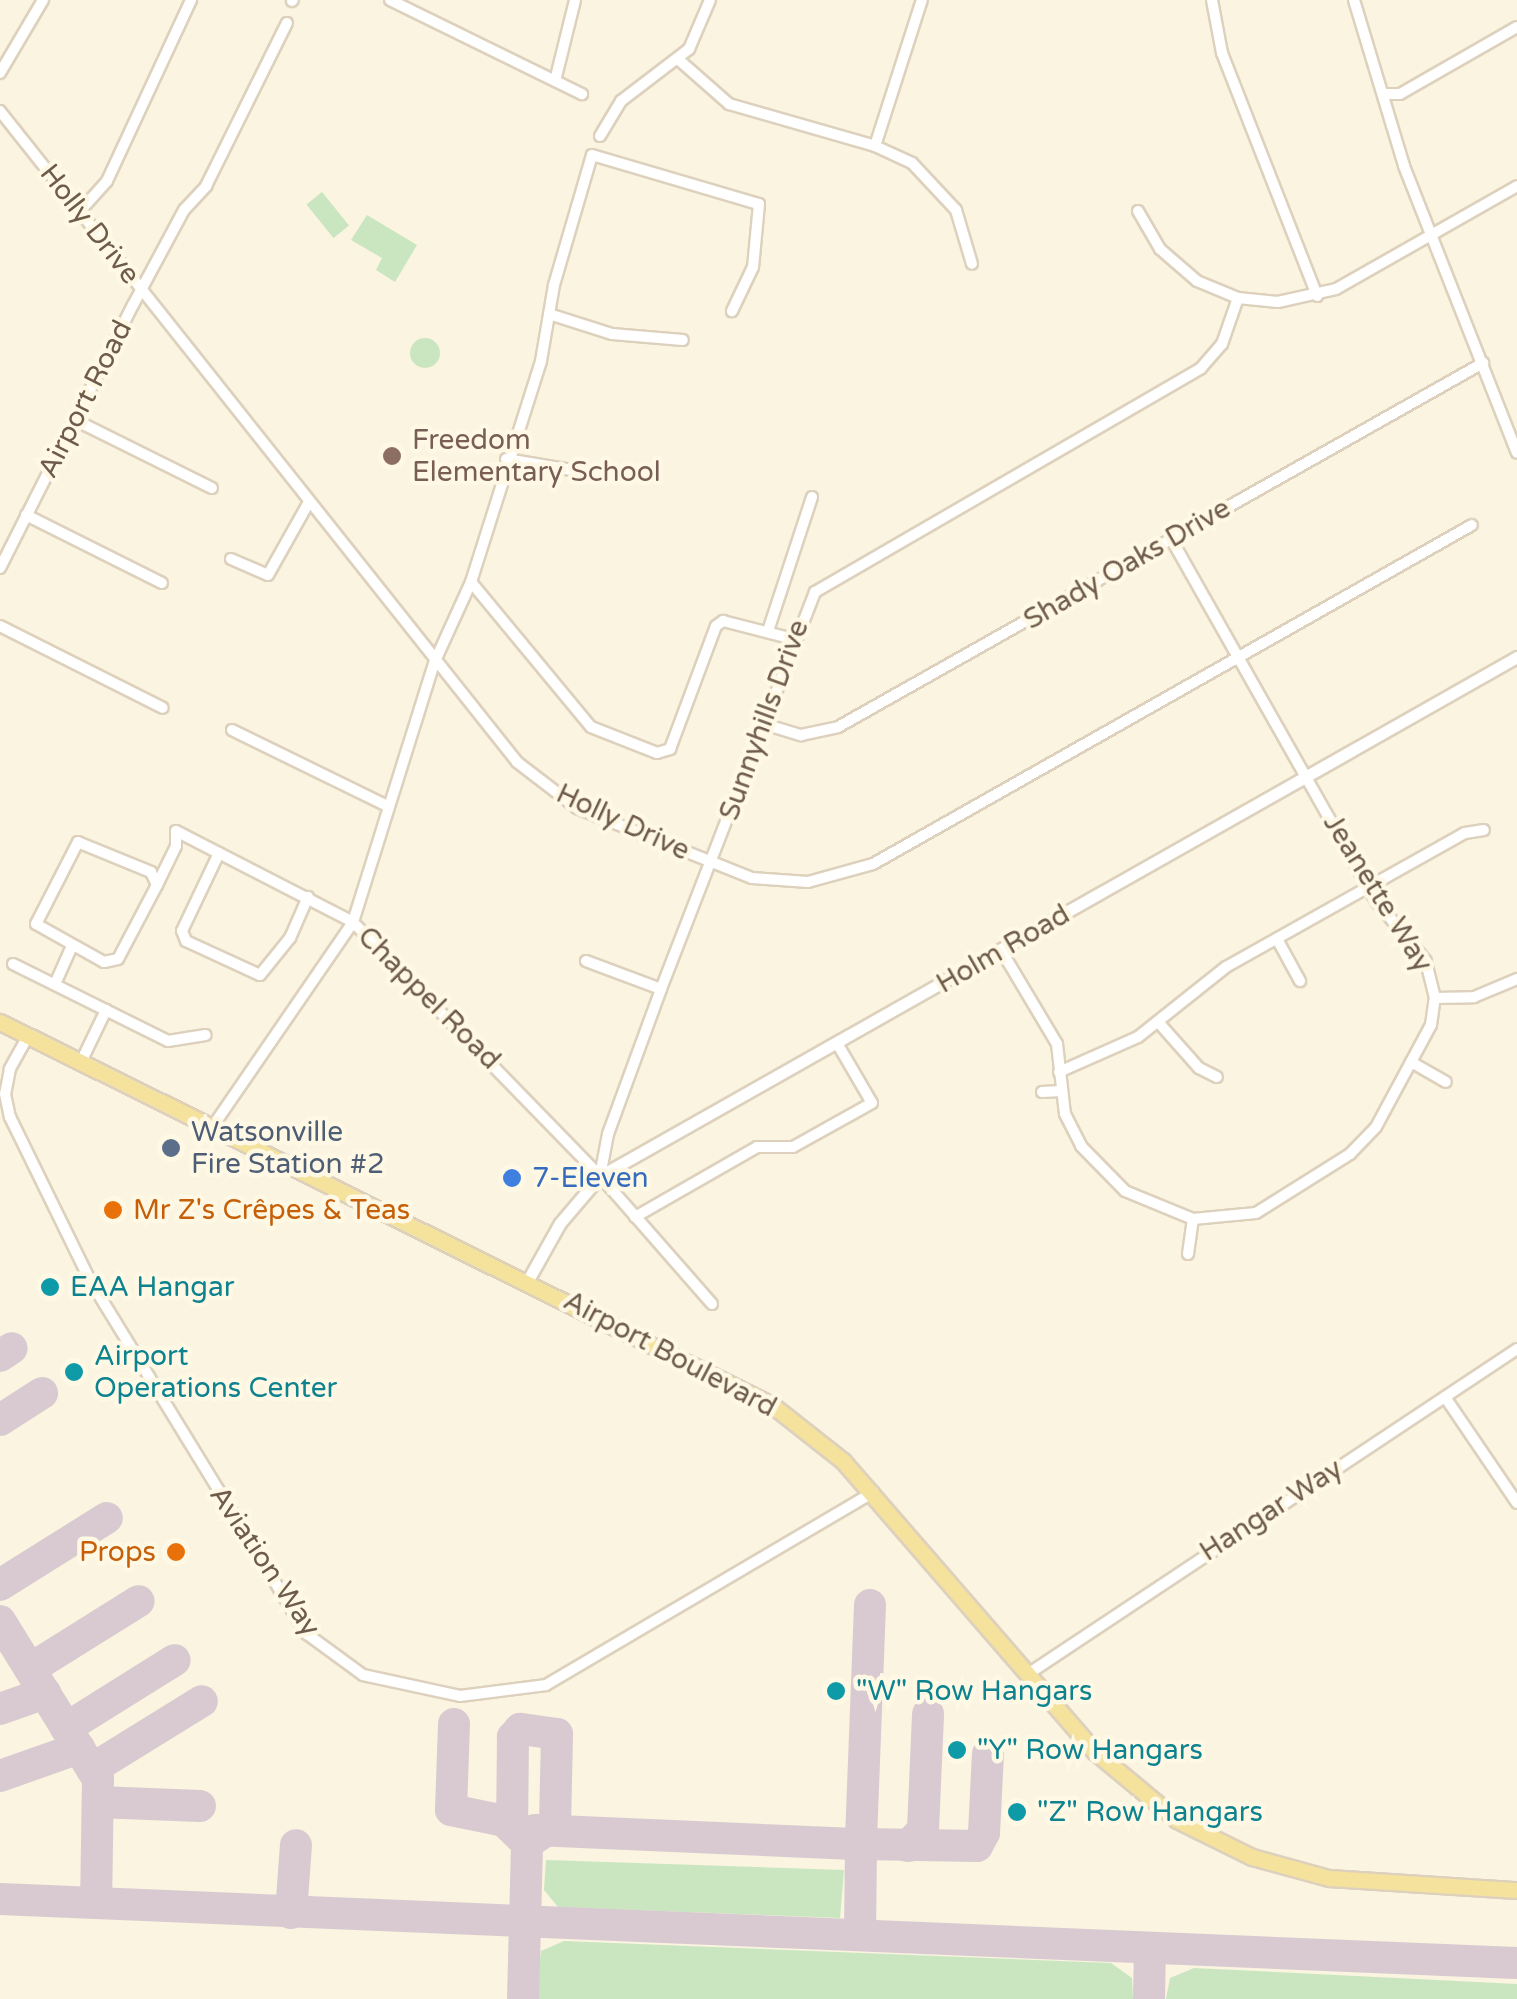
<!DOCTYPE html>
<meta charset="utf-8">
<style>
body{margin:0}
#map{position:relative;width:1517px;height:1999px;overflow:hidden;background:#faf4e0;font-family:"Varela Round",sans-serif}
div>[style]{position:absolute}
.green>*{inset:0;background:#cae6c0;transform-origin:0 0}
.round{border-radius:50%}
.taxiway>*{height:32px;margin:-16px;padding:0 16px;transform-origin:16px;border-radius:16px;background:#d8cad0}
.roads{filter:drop-shadow(2px 0 #ddd1bd) drop-shadow(-2px 0 #ddd1bd) drop-shadow(0 2px #ddd1bd) drop-shadow(0 -2px #ddd1bd)}
.minor>*{height:10px;margin:-5px;padding:0 5px;transform-origin:5px;border-radius:5px;background:#fff}
.tertiary>*{height:11px;margin:-5.5px;padding:0 5.5px;transform-origin:5.5px;border-radius:5.5px;background:#fff}
.primary>*{height:15px;margin:-7.5px;padding:0 7.5px;transform-origin:7.5px;border-radius:7.5px;background:#f5e29c}
.dots>*{width:28px;height:28px;translate:-50% -50%;box-sizing:border-box;border:5px solid #fef8e5;border-radius:50%}
span{translate:-50% -50%;white-space:nowrap;text-align:center;line-height:1.15;-webkit-text-stroke:9px #fef8e5;paint-order:stroke}
.street-label{font-size:28px;color:#6e5c49}
.education-label{font-size:28px;color:#785e54}
.left{translate:0 -50%;text-align:left}
.service-label{font-size:28px;color:#4e5e75}
.shop-label{font-size:28px;color:#366cbe}
.food-label{font-size:28px;color:#c56008}
.right{translate:-100% -50%;text-align:right}
.culture-label{font-size:28px;color:#0d838f}
</style>
<div id="map">
<div class="green">
<i style="left:322px;top:192px;width:43px;height:20px;rotate:51deg"></i>
<i style="clip-path:polygon(367px 215px,417px 245px,395px 282px,376px 270px,382px 258px,351px 240px)"></i>
<i class="round" style="left:410px;top:338px;width:30px;height:30px"></i>
<i style="clip-path:polygon(546px 1860px,844px 1870px,840px 1918px,558px 1907px,544px 1890px)"></i>
<i style="clip-path:polygon(564px 1941px,1111px 1963px,1132px 1978px,1133px 1999px,535px 1999px,541px 1951px)"></i>
<i style="clip-path:polygon(1194px 1968px,1517px 1984px,1517px 1999px,1166px 1999px,1170px 1978px)"></i>
</div>
<div class="taxiway">
<i style="left:0;top:1356px;width:14px;rotate:-34deg"></i>
<i style="left:0;top:1420px;width:50px;rotate:-32.7deg"></i>
<i style="left:0;top:1585px;width:126px;rotate:-32.1deg"></i>
<i style="left:870px;top:1605px;width:239px;rotate:92.2deg"></i>
<i style="left:861px;top:1844px;width:116px;rotate:1deg"></i>
<i style="left:977px;top:1846px;width:15px;rotate:-62deg"></i>
<i style="left:984px;top:1833px;width:79px;rotate:-87.1deg"></i>
<i style="left:0;top:1621px;width:186px;rotate:58.2deg"></i>
<i style="left:98px;top:1779px;width:123px;rotate:90.9deg"></i>
<i style="left:30px;top:1669px;width:128px;rotate:-32deg"></i>
<i style="left:0;top:1709px;width:48px;rotate:-19.6deg"></i>
<i style="left:454px;top:1724px;width:86px;rotate:92deg"></i>
<i style="left:451px;top:1810px;width:54px;rotate:11.7deg"></i>
<i style="left:504px;top:1821px;width:32px;rotate:44deg"></i>
<i style="left:527px;top:1843px;width:33px;rotate:-33deg"></i>
<i style="left:555px;top:1825px;width:91px;rotate:-88.7deg"></i>
<i style="left:557px;top:1734px;width:37px;rotate:-172deg"></i>
<i style="left:520px;top:1729px;width:11px;rotate:131deg"></i>
<i style="left:513px;top:1737px;width:89px;rotate:90.6deg"></i>
<i style="left:66px;top:1728px;width:128px;rotate:-32deg"></i>
<i style="left:92px;top:1769px;width:129px;rotate:-31.7deg"></i>
<i style="left:0;top:1776px;width:84px;rotate:-19.5deg"></i>
<i style="left:98px;top:1802px;width:102px;rotate:2.2deg"></i>
<i style="left:535px;top:1830px;width:326px;rotate:2.5deg"></i>
<i style="left:861px;top:1844px;width:89px;rotate:90.6deg"></i>
<i style="left:908px;top:1846px;width:22px;rotate:-47deg"></i>
<i style="left:923px;top:1830px;width:116px;rotate:-87.5deg"></i>
<i style="left:0;top:1899px;width:1518px;rotate:2.42deg"></i>
<i style="left:291px;top:1913px;width:68px;rotate:-85.8deg"></i>
<i style="left:523px;top:1999px;width:156px;rotate:-88.5deg"></i>
<i style="left:1149px;top:1999px;width:51px;rotate:-88.9deg"></i>
</div>
<div class="roads">
<div class="minor">
<i style="left:390px;top:0;width:214px;rotate:26.1deg"></i>
<i style="left:1212px;top:0;width:54px;rotate:79.3deg"></i>
<i style="left:1222px;top:53px;width:261px;rotate:68.6deg"></i>
<i style="left:1354px;top:0;width:173px;rotate:73.2deg"></i>
<i style="left:1404px;top:166px;width:308px;rotate:68.5deg"></i>
<i style="left:292px;top:1px;width:1px;rotate:-45deg"></i>
<i style="left:679px;top:60px;width:67px;rotate:41.3deg"></i>
<i style="left:729px;top:104px;width:152px;rotate:16deg"></i>
<i style="left:875px;top:146px;width:41px;rotate:24.7deg"></i>
<i style="left:912px;top:163px;width:64px;rotate:46.9deg"></i>
<i style="left:956px;top:210px;width:56px;rotate:73.5deg"></i>
<i style="left:0;top:73px;width:85px;rotate:-59.5deg"></i>
<i style="left:555px;top:81px;width:83px;rotate:-76.1deg"></i>
<i style="left:1385px;top:94px;width:15px"></i>
<i style="left:1400px;top:94px;width:135px;rotate:-29.8deg"></i>
<i style="left:0;top:111px;width:831px;rotate:51.54deg"></i>
<i style="left:517px;top:762px;width:76px;rotate:37.5deg"></i>
<i style="left:577px;top:808px;width:188px;rotate:21.8deg"></i>
<i style="left:752px;top:878px;width:56px;rotate:4.1deg"></i>
<i style="left:808px;top:882px;width:67px;rotate:-15.5deg"></i>
<i style="left:873px;top:864px;width:688px;rotate:-29.51deg"></i>
<i style="left:600px;top:136px;width:41px;rotate:-59deg"></i>
<i style="left:621px;top:101px;width:86px;rotate:-37.4deg"></i>
<i style="left:689px;top:49px;width:53px;rotate:-66.8deg"></i>
<i style="left:875px;top:146px;width:153px;rotate:-72.2deg"></i>
<i style="left:81px;top:210px;width:39px;rotate:-48deg"></i>
<i style="left:107px;top:181px;width:200px;rotate:-65.1deg"></i>
<i style="left:1138px;top:211px;width:44px;rotate:59.9deg"></i>
<i style="left:1160px;top:249px;width:49px;rotate:40.9deg"></i>
<i style="left:1197px;top:281px;width:44px;rotate:22.5deg"></i>
<i style="left:1238px;top:298px;width:40px;rotate:5.7deg"></i>
<i style="left:1278px;top:302px;width:59px;rotate:-12.6deg"></i>
<i style="left:1336px;top:289px;width:208px;rotate:-29.6deg"></i>
<i style="left:549px;top:314px;width:66px;rotate:17.6deg"></i>
<i style="left:612px;top:334px;width:71px;rotate:4.8deg"></i>
<i style="left:73px;top:419px;width:155px;rotate:26.4deg"></i>
<i style="left:506px;top:459px;width:91px;rotate:9.5deg"></i>
<i style="left:26px;top:515px;width:152px;rotate:26.6deg"></i>
<i style="left:231px;top:559px;width:40px;rotate:23.4deg"></i>
<i style="left:268px;top:575px;width:84px;rotate:-60.7deg"></i>
<i style="left:0;top:568px;width:295px;rotate:-63.2deg"></i>
<i style="left:133px;top:305px;width:108px;rotate:-61.8deg"></i>
<i style="left:184px;top:210px;width:33px;rotate:-47deg"></i>
<i style="left:206px;top:186px;width:182px;rotate:-63.6deg"></i>
<i style="left:471px;top:582px;width:232px;rotate:-72.4deg"></i>
<i style="left:541px;top:361px;width:77px;rotate:-80.3deg"></i>
<i style="left:554px;top:285px;width:135px;rotate:-73.7deg"></i>
<i style="left:592px;top:155px;width:174px;rotate:16.4deg"></i>
<i style="left:759px;top:204px;width:63px;rotate:95.4deg"></i>
<i style="left:753px;top:267px;width:49px;rotate:115.5deg"></i>
<i style="left:0;top:626px;width:182px;rotate:26.7deg"></i>
<i style="left:768px;top:631px;width:141px;rotate:-71.8deg"></i>
<i style="left:764px;top:724px;width:39px;rotate:17deg"></i>
<i style="left:801px;top:735px;width:38px;rotate:-12deg"></i>
<i style="left:838px;top:727px;width:741px;rotate:-29.44deg"></i>
<i style="left:232px;top:730px;width:173px;rotate:26.1deg"></i>
<i style="left:219px;top:853px;width:86px;rotate:115.4deg"></i>
<i style="left:182px;top:931px;width:11px;rotate:68deg"></i>
<i style="left:186px;top:941px;width:81px;rotate:24.7deg"></i>
<i style="left:260px;top:975px;width:48px;rotate:-51deg"></i>
<i style="left:290px;top:938px;width:45px;rotate:-66.3deg"></i>
<i style="left:157px;top:885px;width:14px;rotate:-115deg"></i>
<i style="left:151px;top:872px;width:79px;rotate:-157.7deg"></i>
<i style="left:78px;top:842px;width:92px;rotate:117.1deg"></i>
<i style="left:36px;top:924px;width:78px;rotate:29.2deg"></i>
<i style="left:104px;top:962px;width:14px;rotate:-12deg"></i>
<i style="left:118px;top:959px;width:84px;rotate:-62.2deg"></i>
<i style="left:157px;top:885px;width:43px;rotate:-64deg"></i>
<i style="left:176px;top:846px;width:15px;rotate:-90deg"></i>
<i style="left:176px;top:831px;width:199px;rotate:27.2deg"></i>
<i style="left:353px;top:922px;width:354px;rotate:45.8deg"></i>
<i style="left:600px;top:1176px;width:170px;rotate:48.8deg"></i>
<i style="left:1277px;top:939px;width:48px;rotate:61.3deg"></i>
<i style="left:1001px;top:950px;width:109px;rotate:59.2deg"></i>
<i style="left:1057px;top:1044px;width:70px;rotate:83.5deg"></i>
<i style="left:1065px;top:1114px;width:36px;rotate:63deg"></i>
<i style="left:1081px;top:1146px;width:63px;rotate:45.6deg"></i>
<i style="left:1125px;top:1191px;width:74px;rotate:22.4deg"></i>
<i style="left:1193px;top:1219px;width:63px;rotate:-5.4deg"></i>
<i style="left:1256px;top:1213px;width:111px;rotate:-32.1deg"></i>
<i style="left:1350px;top:1154px;width:37px;rotate:-46deg"></i>
<i style="left:1376px;top:1127px;width:116px;rotate:-61.7deg"></i>
<i style="left:1431px;top:1025px;width:27px;rotate:-82deg"></i>
<i style="left:1435px;top:998px;width:38px;rotate:-104deg"></i>
<i style="left:1426px;top:961px;width:78px;rotate:-129.8deg"></i>
<i style="left:1376px;top:901px;width:416px;rotate:-119.5deg"></i>
<i style="left:586px;top:961px;width:80px;rotate:20.5deg"></i>
<i style="left:13px;top:964px;width:173px;rotate:26.4deg"></i>
<i style="left:168px;top:1041px;width:38px;rotate:-9deg"></i>
<i style="left:55px;top:984px;width:42px;rotate:-65.9deg"></i>
<i style="left:1435px;top:998px;width:39px;rotate:-1deg"></i>
<i style="left:1474px;top:997px;width:47px;rotate:-22.7deg"></i>
<i style="left:1159px;top:1023px;width:60px;rotate:48.4deg"></i>
<i style="left:1199px;top:1068px;width:20px;rotate:27deg"></i>
<i style="left:28px;top:1036px;width:38px;rotate:119deg"></i>
<i style="left:10px;top:1069px;width:25px;rotate:101deg"></i>
<i style="left:5px;top:1094px;width:24px;rotate:78deg"></i>
<i style="left:10px;top:1117px;width:184px;rotate:63.9deg"></i>
<i style="left:91px;top:1282px;width:413px;rotate:58.5deg"></i>
<i style="left:307px;top:1634px;width:69px;rotate:36.2deg"></i>
<i style="left:363px;top:1675px;width:99px;rotate:12.2deg"></i>
<i style="left:460px;top:1696px;width:87px;rotate:-7.3deg"></i>
<i style="left:546px;top:1685px;width:380px;rotate:-30.5deg"></i>
<i style="left:81px;top:1062px;width:58px;rotate:-64.3deg"></i>
<i style="left:1411px;top:1062px;width:40px;rotate:29.7deg"></i>
<i style="left:1059px;top:1072px;width:86px;rotate:-23.9deg"></i>
<i style="left:1138px;top:1037px;width:112px;rotate:-38.5deg"></i>
<i style="left:1226px;top:967px;width:274px;rotate:-29.3deg"></i>
<i style="left:1465px;top:833px;width:19px;rotate:-9deg"></i>
<i style="left:1042px;top:1092px;width:19px;rotate:-3deg"></i>
<i style="left:213px;top:1126px;width:247px;rotate:-55.5deg"></i>
<i style="left:353px;top:922px;width:274px;rotate:-72.6deg"></i>
<i style="left:435px;top:661px;width:87px;rotate:-65.5deg"></i>
<i style="left:471px;top:582px;width:188px;rotate:50.4deg"></i>
<i style="left:591px;top:727px;width:71px;rotate:21.5deg"></i>
<i style="left:657px;top:753px;width:14px;rotate:-17deg"></i>
<i style="left:670px;top:749px;width:131px;rotate:-69.5deg"></i>
<i style="left:716px;top:626px;width:9px;rotate:-36deg"></i>
<i style="left:723px;top:621px;width:76px;rotate:14.4deg"></i>
<i style="left:600px;top:1176px;width:43px;rotate:-79.2deg"></i>
<i style="left:608px;top:1134px;width:154px;rotate:-69.9deg"></i>
<i style="left:661px;top:989px;width:426px;rotate:-68.8deg"></i>
<i style="left:815px;top:592px;width:446px;rotate:-30.1deg"></i>
<i style="left:1201px;top:368px;width:32px;rotate:-49deg"></i>
<i style="left:1222px;top:344px;width:49px;rotate:-70.8deg"></i>
<i style="left:635px;top:1217px;width:141px;rotate:-29.8deg"></i>
<i style="left:757px;top:1147px;width:36px"></i>
<i style="left:793px;top:1147px;width:90px;rotate:-29.1deg"></i>
<i style="left:872px;top:1103px;width:69px;rotate:-120.3deg"></i>
<i style="left:1188px;top:1254px;width:35px;rotate:-82deg"></i>
<i style="left:1445px;top:1397px;width:128px;rotate:55.8deg"></i>
<i style="left:1028px;top:1674px;width:587px;rotate:-33.61deg"></i>
</div>
<div class="tertiary">
<i style="left:528px;top:1280px;width:65px;rotate:-60.7deg"></i>
<i style="left:560px;top:1223px;width:62px;rotate:-49.6deg"></i>
<i style="left:600px;top:1176px;width:1054px;rotate:-29.51deg"></i>
</div>
<div class="primary">
<i style="left:0;top:1022px;width:862px;rotate:26.39deg"></i>
<i style="left:772px;top:1405px;width:90px;rotate:38.3deg"></i>
<i style="left:843px;top:1461px;width:384px;rotate:49.1deg"></i>
<i style="left:1094px;top:1751px;width:108px;rotate:39.7deg"></i>
<i style="left:1177px;top:1820px;width:84px;rotate:26.3deg"></i>
<i style="left:1252px;top:1857px;width:80px;rotate:15.3deg"></i>
<i style="left:1329px;top:1878px;width:188px;rotate:3.7deg"></i>
</div>
</div>
<div class="dots">
<i style="left:392px;top:456px;background:#8d6e63"></i>
<i style="left:171px;top:1148px;background:#5c6f8a"></i>
<i style="left:512px;top:1178px;background:#3f7fe0"></i>
<i style="left:113px;top:1210px;background:#e8710a"></i>
<i style="left:50px;top:1287px;background:#0f9aa8"></i>
<i style="left:74px;top:1372px;background:#0f9aa8"></i>
<i style="left:176px;top:1552px;background:#e8710a"></i>
<i style="left:836px;top:1691px;background:#0f9aa8"></i>
<i style="left:957px;top:1750px;background:#0f9aa8"></i>
<i style="left:1017px;top:1812px;background:#0f9aa8"></i>
</div>
<div class="street-label">
<span style="left:90px;top:224px;rotate:52deg">Holly Drive</span>
<span style="left:85px;top:399px;rotate:-63deg">Airport Road</span>
<span style="left:1127px;top:564px;rotate:-30deg">Shady Oaks Drive</span>
<span style="left:764px;top:720px;rotate:-70deg">Sunnyhills Drive</span>
<span style="left:623px;top:822px;rotate:25deg">Holly Drive</span>
<span style="left:1378px;top:893px;rotate:58deg">Jeanette Way</span>
<span style="left:1003px;top:949px;rotate:-30deg">Holm Road</span>
<span style="left:429px;top:998px;rotate:45deg">Chappel Road</span>
<span style="left:670px;top:1354px;rotate:28deg">Airport Boulevard</span>
<span style="left:1271px;top:1510px;rotate:-33deg">Hangar Way</span>
<span style="left:265px;top:1561px;rotate:56deg">Aviation Way</span>
</div>
<div class="education-label">
<span class="left" style="left:412px;top:456px">Freedom<br>Elementary School</span>
</div>
<div class="service-label">
<span class="left" style="left:191px;top:1148px">Watsonville<br>Fire Station #2</span>
</div>
<div class="shop-label">
<span class="left" style="left:532px;top:1178px">7-Eleven</span>
</div>
<div class="food-label">
<span class="left" style="left:133px;top:1210px">Mr Z's Crêpes &amp; Teas</span>
<span class="right" style="left:156px;top:1552px">Props</span>
</div>
<div class="culture-label">
<span class="left" style="left:70px;top:1287px">EAA Hangar</span>
<span class="left" style="left:94px;top:1372px">Airport<br>Operations Center</span>
<span class="left" style="left:856px;top:1691px">"W" Row Hangars</span>
<span class="left" style="left:977px;top:1750px">"Y" Row Hangars</span>
<span class="left" style="left:1037px;top:1812px">"Z" Row Hangars</span>
</div>
</div>
